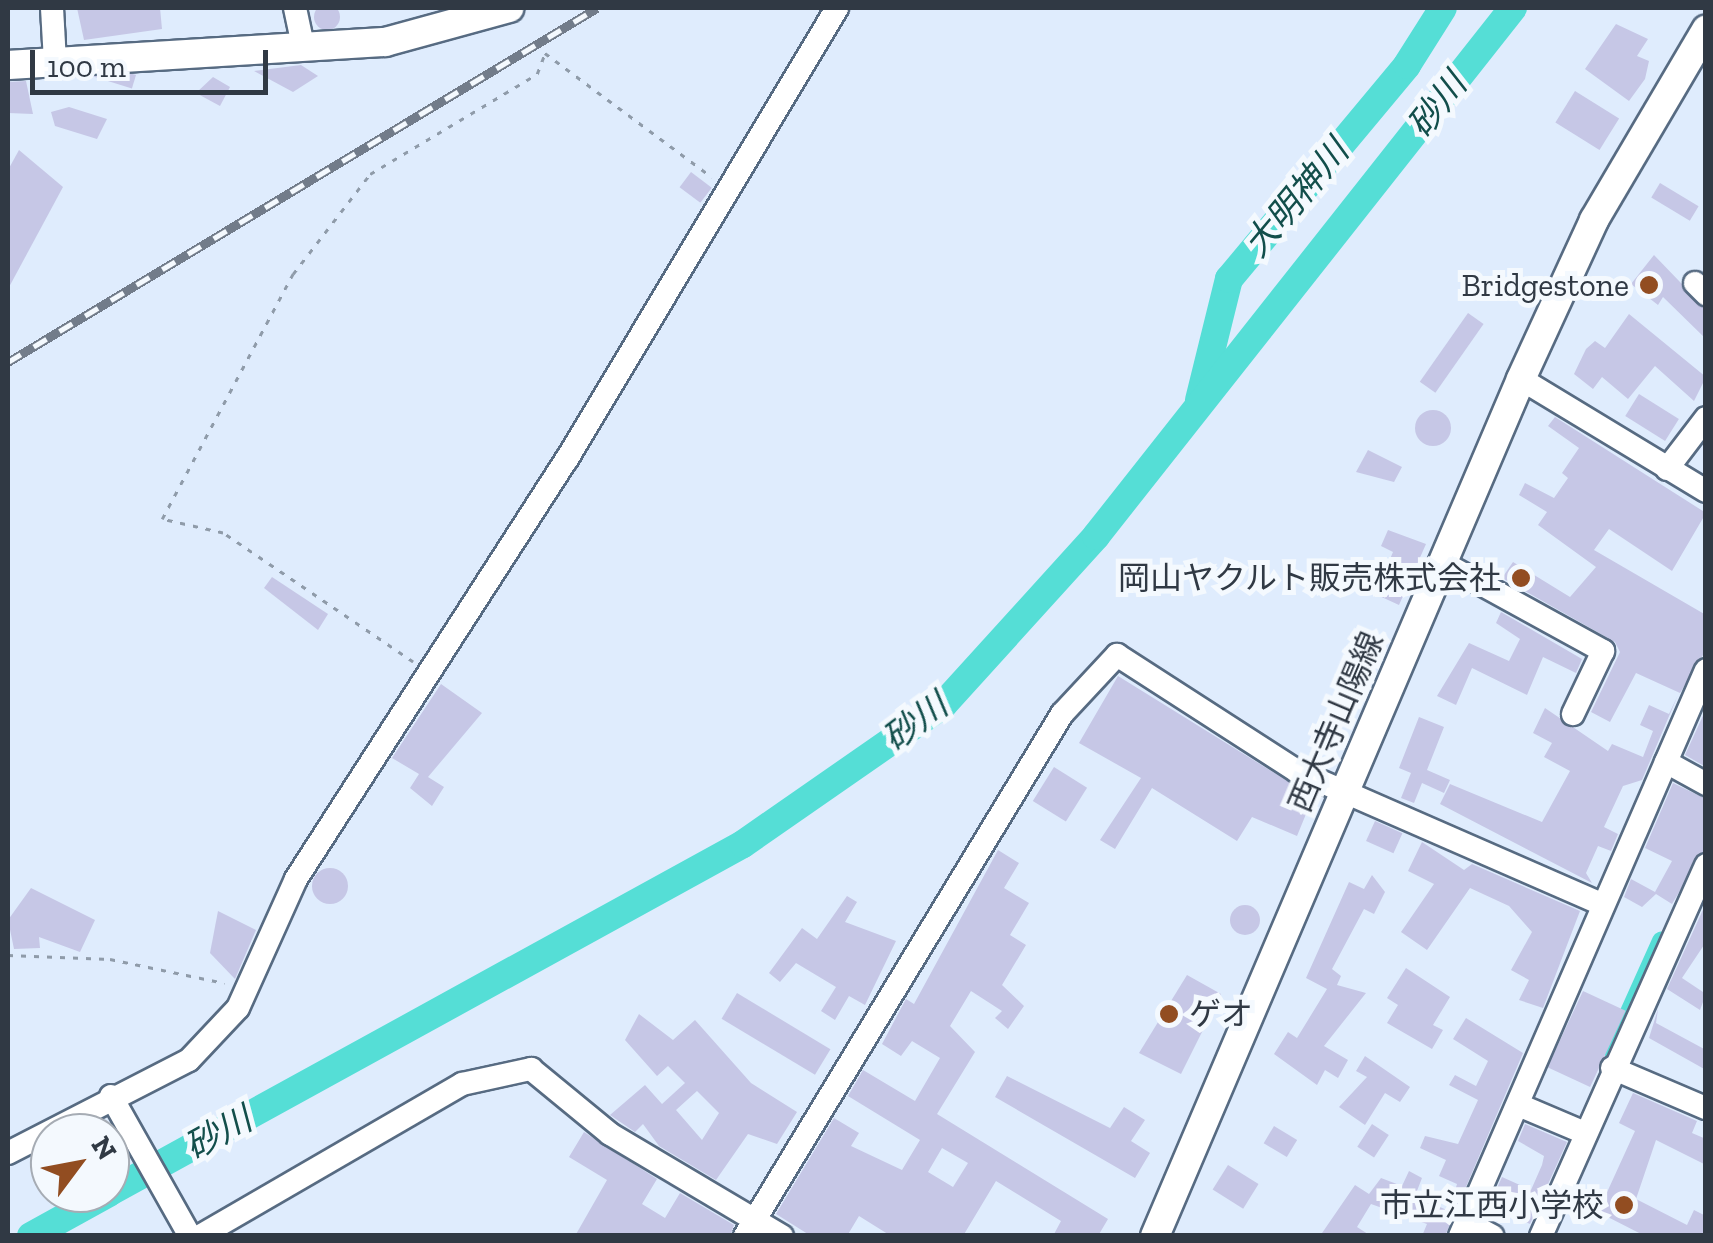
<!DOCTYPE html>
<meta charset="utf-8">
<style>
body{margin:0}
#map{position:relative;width:1713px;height:1243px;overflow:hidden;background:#dfecfd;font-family:"Zilla Slab","Noto Sans JP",serif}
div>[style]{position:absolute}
.canal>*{height:18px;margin:-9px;padding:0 9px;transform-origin:9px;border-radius:9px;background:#55ded6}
.river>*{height:28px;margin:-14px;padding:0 14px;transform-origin:14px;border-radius:14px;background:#55ded6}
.building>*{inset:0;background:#c6c7e6;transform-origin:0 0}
.round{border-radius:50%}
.path>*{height:2.5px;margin-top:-1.25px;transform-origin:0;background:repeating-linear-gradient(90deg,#8f9ba9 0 5px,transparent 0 13px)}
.roads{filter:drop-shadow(2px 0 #576b82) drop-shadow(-2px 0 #576b82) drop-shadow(0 2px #576b82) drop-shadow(0 -2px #576b82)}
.minor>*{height:22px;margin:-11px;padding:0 11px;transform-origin:11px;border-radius:11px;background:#fff}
.major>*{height:28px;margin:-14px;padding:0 14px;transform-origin:14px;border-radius:14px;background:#fff}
.rail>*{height:9px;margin-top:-4.5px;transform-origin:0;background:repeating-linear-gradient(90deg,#f4f9fe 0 15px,#727c8a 0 30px);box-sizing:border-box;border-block:2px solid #727c8a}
.dots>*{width:28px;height:28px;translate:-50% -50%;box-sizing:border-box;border:5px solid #f4f9fe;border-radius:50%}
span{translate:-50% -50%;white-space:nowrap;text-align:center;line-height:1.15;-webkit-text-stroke:10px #f4f9fe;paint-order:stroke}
.poi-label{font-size:32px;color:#303944}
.right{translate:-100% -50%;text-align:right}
.left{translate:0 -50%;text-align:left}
.street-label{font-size:32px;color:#303944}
.water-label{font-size:35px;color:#124e4b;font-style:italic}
.frame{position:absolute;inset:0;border:10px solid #303944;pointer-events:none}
.north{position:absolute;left:30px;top:1113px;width:100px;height:100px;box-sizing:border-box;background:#f4f9fe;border:2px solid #a6acb4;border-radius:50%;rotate:58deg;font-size:28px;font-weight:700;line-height:40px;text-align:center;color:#303944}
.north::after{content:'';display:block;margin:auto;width:35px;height:45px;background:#924d21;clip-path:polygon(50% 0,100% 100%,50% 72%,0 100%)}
.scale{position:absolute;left:30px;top:50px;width:238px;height:45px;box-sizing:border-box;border:5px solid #303944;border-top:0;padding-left:12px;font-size:30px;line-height:35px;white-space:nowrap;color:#303944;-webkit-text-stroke:8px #f4f9fe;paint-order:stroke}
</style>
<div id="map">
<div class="canal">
<i style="left:1612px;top:1050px;width:120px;rotate:-65.8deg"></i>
</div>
<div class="river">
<i style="left:1199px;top:400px;width:125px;rotate:-76.1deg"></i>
<i style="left:1229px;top:279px;width:278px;rotate:-50.2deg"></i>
<i style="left:1407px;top:65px;width:67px;rotate:-57.7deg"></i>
<i style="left:110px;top:1192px;width:722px;rotate:-28.8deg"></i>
<i style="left:743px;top:844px;width:244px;rotate:-34.8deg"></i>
<i style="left:943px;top:705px;width:228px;rotate:-47.8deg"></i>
<i style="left:1096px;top:536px;width:673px;rotate:-51.7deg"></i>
<i style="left:31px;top:1236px;width:89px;rotate:-28.9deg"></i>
</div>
<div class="building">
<i class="round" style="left:314px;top:4px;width:26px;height:26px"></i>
<i style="clip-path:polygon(77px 8px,160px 8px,162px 29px,84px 40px)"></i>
<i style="clip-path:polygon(1616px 24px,1648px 39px,1637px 56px,1649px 61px,1645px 79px,1629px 101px,1585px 69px)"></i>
<i style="clip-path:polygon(301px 65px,318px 76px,293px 92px,254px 71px)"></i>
<i style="left:136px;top:75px;width:14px;height:42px;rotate:107deg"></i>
<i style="clip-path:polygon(213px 77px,230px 87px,220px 106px,196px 93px)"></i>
<i style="clip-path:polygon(26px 81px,33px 114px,8px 113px,8px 82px)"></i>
<i style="left:1575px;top:91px;width:52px;height:37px;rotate:32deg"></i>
<i style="clip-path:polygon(69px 107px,107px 119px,97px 139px,55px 126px,51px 112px)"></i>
<i style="clip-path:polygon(19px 150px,63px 187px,8px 289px,8px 170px)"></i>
<i style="left:691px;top:172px;width:26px;height:19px;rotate:37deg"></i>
<i style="left:1660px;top:183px;width:45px;height:17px;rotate:31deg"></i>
<i style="clip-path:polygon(1654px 255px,1706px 309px,1706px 339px,1663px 297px,1658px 305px,1631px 284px)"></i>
<i style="left:1468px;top:313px;width:19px;height:84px;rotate:35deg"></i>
<i style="clip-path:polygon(1629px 314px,1706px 377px,1694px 401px,1655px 366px,1628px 399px,1602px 377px,1593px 389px,1574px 374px,1586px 349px,1595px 341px,1605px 348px)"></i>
<i style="left:1639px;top:394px;width:47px;height:26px;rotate:32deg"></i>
<i class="round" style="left:1415px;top:410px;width:36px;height:36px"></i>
<i style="clip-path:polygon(1555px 417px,1706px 513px,1672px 571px,1609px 529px,1594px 550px,1706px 615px,1706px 650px,1680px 693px,1636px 673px,1610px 722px,1591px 712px,1620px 652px,1615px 642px,1502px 578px,1513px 562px,1570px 597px,1596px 567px,1538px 525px,1547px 512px,1519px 495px,1525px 483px,1554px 498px,1568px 478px,1562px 473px,1579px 448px,1548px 426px)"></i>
<i style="clip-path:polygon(1368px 450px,1402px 467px,1394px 482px,1356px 472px)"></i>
<i style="clip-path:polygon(1388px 530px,1426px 544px,1399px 605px,1375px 594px,1393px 552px,1381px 546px)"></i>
<i style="clip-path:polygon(272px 577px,328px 614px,318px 630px,264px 588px)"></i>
<i style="clip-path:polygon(1501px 612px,1582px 659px,1576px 673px,1543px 657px,1527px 695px,1472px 668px,1456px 705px,1437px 696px,1469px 643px,1509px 661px,1520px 639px,1496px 623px)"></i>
<i style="clip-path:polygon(1118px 676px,1313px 797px,1297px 836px,1252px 817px,1237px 841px,1152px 788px,1115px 849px,1100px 840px,1141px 778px,1079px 743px)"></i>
<i style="clip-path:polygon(441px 684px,482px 713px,428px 777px,444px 787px,432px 806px,410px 788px,419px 774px,392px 758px)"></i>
<i style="clip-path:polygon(1678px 695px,1642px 780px,1623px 786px,1604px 827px,1618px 834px,1611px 851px,1598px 846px,1586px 873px,1592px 883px,1440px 804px,1450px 784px,1542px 822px,1570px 771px,1544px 757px,1552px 743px,1533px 733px,1545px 708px,1608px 751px,1612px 744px,1643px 757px,1653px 731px,1640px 725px,1649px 705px,1669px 714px)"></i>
<i style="clip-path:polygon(1706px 709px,1706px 767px,1685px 755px)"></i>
<i style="clip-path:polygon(1419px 717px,1444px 727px,1427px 770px,1450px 780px,1444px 793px,1422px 783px,1414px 803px,1401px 798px,1411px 773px,1399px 768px)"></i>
<i style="left:1054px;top:767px;width:39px;height:40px;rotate:32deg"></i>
<i style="clip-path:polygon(1673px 783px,1706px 799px,1706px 847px,1672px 904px,1656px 894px,1642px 907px,1624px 897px,1631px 879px,1655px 892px,1672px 861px,1645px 848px)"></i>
<i style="left:1375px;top:821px;width:30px;height:22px;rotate:24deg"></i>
<i style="clip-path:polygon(1422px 842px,1464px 870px,1472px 864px,1580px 911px,1543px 1008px,1519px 1000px,1529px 980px,1511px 970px,1532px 932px,1509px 906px,1470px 888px,1427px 950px,1401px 932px,1434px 884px,1408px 871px)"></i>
<i style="clip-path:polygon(evenodd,998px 850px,1019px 863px,1004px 888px,1029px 903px,1010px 935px,1026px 945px,1002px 985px,1024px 1006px,1008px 1029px,995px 1018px,1002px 1011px,971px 991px,950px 1026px,975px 1052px,937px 1114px,1108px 1219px,1098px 1236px,1053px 1236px,1061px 1221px,996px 1181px,963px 1236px,891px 1236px,859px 1216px,847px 1236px,811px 1236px,776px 1214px,834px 1118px,859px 1133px,851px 1146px,902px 1170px,920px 1140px,848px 1096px,863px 1070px,915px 1101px,940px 1058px,912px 1041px,901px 1056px,882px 1044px,906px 999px,914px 1004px,998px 850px,942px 1148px,968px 1163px,953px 1187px,928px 1172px,942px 1148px)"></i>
<i class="round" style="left:312px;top:868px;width:36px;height:36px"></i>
<i style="clip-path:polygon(1372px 875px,1385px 892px,1374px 914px,1364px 909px,1332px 969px,1341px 976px,1337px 985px,1366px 993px,1324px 1046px,1348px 1060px,1338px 1078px,1325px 1070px,1317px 1085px,1274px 1054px,1288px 1032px,1297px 1038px,1327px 989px,1306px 978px,1349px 882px,1364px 889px)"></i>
<i style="clip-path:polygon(31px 888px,95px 920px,80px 952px,39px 937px,40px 948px,14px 949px,8px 920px)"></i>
<i style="clip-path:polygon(847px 896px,857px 902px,845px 922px,896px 941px,865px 1005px,849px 996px,835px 1020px,821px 1011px,836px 987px,796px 963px,780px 982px,769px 973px,802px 928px,817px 939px)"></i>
<i style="clip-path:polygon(1706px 903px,1706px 942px,1682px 978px,1706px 994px,1700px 1010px,1667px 989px)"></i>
<i class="round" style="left:1230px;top:905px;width:30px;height:30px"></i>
<i style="clip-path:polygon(218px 911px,256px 930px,235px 979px,210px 953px)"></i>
<i style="clip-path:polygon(1406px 968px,1450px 997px,1433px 1025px,1443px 1030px,1432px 1049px,1387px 1023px,1398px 1005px,1387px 998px)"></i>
<i style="clip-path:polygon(1187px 975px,1221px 994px,1181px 1074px,1139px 1053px)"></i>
<i style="left:1583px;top:991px;width:47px;height:84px;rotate:25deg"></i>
<i style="left:737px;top:993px;width:109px;height:30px;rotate:31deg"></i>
<i style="clip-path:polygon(1658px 1009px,1656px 1023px,1706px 1050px,1706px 1070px,1649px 1038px)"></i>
<i style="clip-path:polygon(evenodd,639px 1014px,673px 1040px,695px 1020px,751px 1083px,797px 1112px,777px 1144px,748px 1134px,716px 1180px,659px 1146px,643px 1124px,635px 1132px,610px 1115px,645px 1085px,662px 1104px,685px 1083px,668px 1066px,657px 1076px,625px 1040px,639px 1014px,697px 1091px,719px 1113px,702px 1140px,676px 1110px,697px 1091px)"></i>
<i style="clip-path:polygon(1466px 1018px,1523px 1053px,1445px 1236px,1422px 1236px,1427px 1224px,1371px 1204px,1357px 1227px,1371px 1236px,1320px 1236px,1355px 1185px,1369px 1194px,1381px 1178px,1402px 1186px,1409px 1171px,1422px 1178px,1415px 1196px,1449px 1211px,1457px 1184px,1439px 1176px,1446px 1160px,1420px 1148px,1425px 1136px,1458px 1144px,1478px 1100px,1449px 1085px,1455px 1075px,1476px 1086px,1488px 1061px,1453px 1039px)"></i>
<i style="clip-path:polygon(1365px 1056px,1410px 1087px,1400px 1102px,1385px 1093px,1365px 1125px,1339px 1107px,1367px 1077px,1356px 1071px)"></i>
<i style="clip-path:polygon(1007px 1076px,1110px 1128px,1124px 1107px,1145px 1120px,1131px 1141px,1150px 1153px,1135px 1178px,995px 1097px)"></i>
<i style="clip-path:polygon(1633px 1093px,1697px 1121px,1692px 1133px,1706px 1139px,1706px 1165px,1656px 1140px,1636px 1199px,1687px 1225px,1694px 1210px,1706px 1216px,1706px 1236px,1645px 1236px,1598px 1212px,1635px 1131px,1619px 1123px)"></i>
<i style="left:1372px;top:1124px;width:20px;height:27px;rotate:33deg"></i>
<i style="clip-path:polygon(1525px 1124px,1567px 1142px,1530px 1224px,1489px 1206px,1502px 1177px,1531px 1190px,1542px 1165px,1544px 1156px,1518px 1141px)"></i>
<i style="left:1274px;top:1126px;width:27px;height:20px;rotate:31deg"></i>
<i style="clip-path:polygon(584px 1132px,657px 1179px,642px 1204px,665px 1218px,680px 1193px,734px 1225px,730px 1236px,575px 1236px,607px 1180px,569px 1157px)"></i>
<i style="left:1228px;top:1165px;width:36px;height:29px;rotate:32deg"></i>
</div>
<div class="path">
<i style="left:413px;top:662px;width:230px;rotate:-145.8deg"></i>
<i style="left:223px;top:533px;width:63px;rotate:-167.1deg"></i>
<i style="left:162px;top:519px;width:278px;rotate:-61.9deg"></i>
<i style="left:293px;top:274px;width:126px;rotate:-52.4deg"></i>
<i style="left:370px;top:174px;width:195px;rotate:-30.9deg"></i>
<i style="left:537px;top:74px;width:22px;rotate:-69deg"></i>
<i style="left:545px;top:53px;width:208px;rotate:36.6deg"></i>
<i style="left:8px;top:955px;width:102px;rotate:2.2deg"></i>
<i style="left:110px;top:959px;width:117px;rotate:11.8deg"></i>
</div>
<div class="roads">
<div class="minor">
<i style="left:52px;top:8px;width:54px;rotate:86.8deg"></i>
<i style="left:295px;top:8px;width:39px;rotate:78deg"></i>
<i style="left:1695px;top:283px;width:16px;rotate:45deg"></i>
<i style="left:1521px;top:379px;width:216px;rotate:31.2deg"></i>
<i style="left:1667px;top:469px;width:64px;rotate:-52.6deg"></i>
<i style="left:1443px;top:563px;width:183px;rotate:28.8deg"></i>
<i style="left:1603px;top:651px;width:70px;rotate:115.5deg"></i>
<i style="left:1666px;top:762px;width:46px;rotate:28.8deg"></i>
<i style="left:1612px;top:1068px;width:102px;rotate:23.1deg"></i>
<i style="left:111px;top:1096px;width:161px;rotate:60.6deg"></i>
<i style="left:1521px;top:1106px;width:69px;rotate:22.9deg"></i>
<i style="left:8px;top:1153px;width:203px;rotate:-27.2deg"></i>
<i style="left:189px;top:1060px;width:71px;rotate:-46.7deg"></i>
<i style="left:238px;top:1008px;width:141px;rotate:-65.8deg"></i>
<i style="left:296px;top:879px;width:500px;rotate:-57.2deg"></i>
<i style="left:567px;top:459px;width:526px;rotate:-59.09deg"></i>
<i style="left:1466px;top:1222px;width:30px;rotate:28deg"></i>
<i style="left:200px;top:1236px;width:303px;rotate:-30.1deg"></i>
<i style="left:462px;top:1084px;width:71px;rotate:-12.3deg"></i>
<i style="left:531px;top:1069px;width:102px;rotate:39.4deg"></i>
<i style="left:610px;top:1134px;width:200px;rotate:30.7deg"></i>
<i style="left:745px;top:1236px;width:611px;rotate:-58.73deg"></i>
<i style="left:1062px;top:714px;width:81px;rotate:-47deg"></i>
<i style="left:1117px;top:655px;width:214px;rotate:32.8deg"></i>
<i style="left:1297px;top:771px;width:330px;rotate:23.6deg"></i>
<i style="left:1460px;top:1236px;width:617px;rotate:-66.51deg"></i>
<i style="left:1541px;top:1236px;width:406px;rotate:-66deg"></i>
</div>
<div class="major">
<i style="left:8px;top:65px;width:378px;rotate:-3.5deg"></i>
<i style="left:385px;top:42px;width:129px;rotate:-15.3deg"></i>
<i style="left:1155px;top:1236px;width:932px;rotate:-66.87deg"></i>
<i style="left:1521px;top:379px;width:175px;rotate:-65.3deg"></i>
<i style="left:1594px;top:220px;width:221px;rotate:-59.5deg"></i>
</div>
</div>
<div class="rail">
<i style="left:8px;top:362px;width:687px;rotate:-31.01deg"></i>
</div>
<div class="dots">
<i style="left:1649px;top:285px;background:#924d21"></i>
<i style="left:1521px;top:578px;background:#924d21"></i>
<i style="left:1169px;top:1014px;background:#924d21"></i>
<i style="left:1624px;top:1205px;background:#924d21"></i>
</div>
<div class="poi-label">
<span class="right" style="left:1629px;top:285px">Bridgestone</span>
<span class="right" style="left:1501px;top:578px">岡山ヤクルト販売株式会社</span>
<span class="left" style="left:1189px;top:1014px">ゲオ</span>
<span class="right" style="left:1604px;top:1205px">市立江西小学校</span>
</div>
<div class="street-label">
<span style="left:1336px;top:722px;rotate:-67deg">西大寺山陽線</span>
</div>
<div class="water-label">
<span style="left:1437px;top:105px;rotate:-52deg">砂川</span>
<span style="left:1296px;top:198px;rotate:-50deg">大明神川</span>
<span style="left:915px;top:722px;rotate:-37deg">砂川</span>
<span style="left:218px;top:1133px;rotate:-29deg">砂川</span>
</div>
<div class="frame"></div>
<div class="north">N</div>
<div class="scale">100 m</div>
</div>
